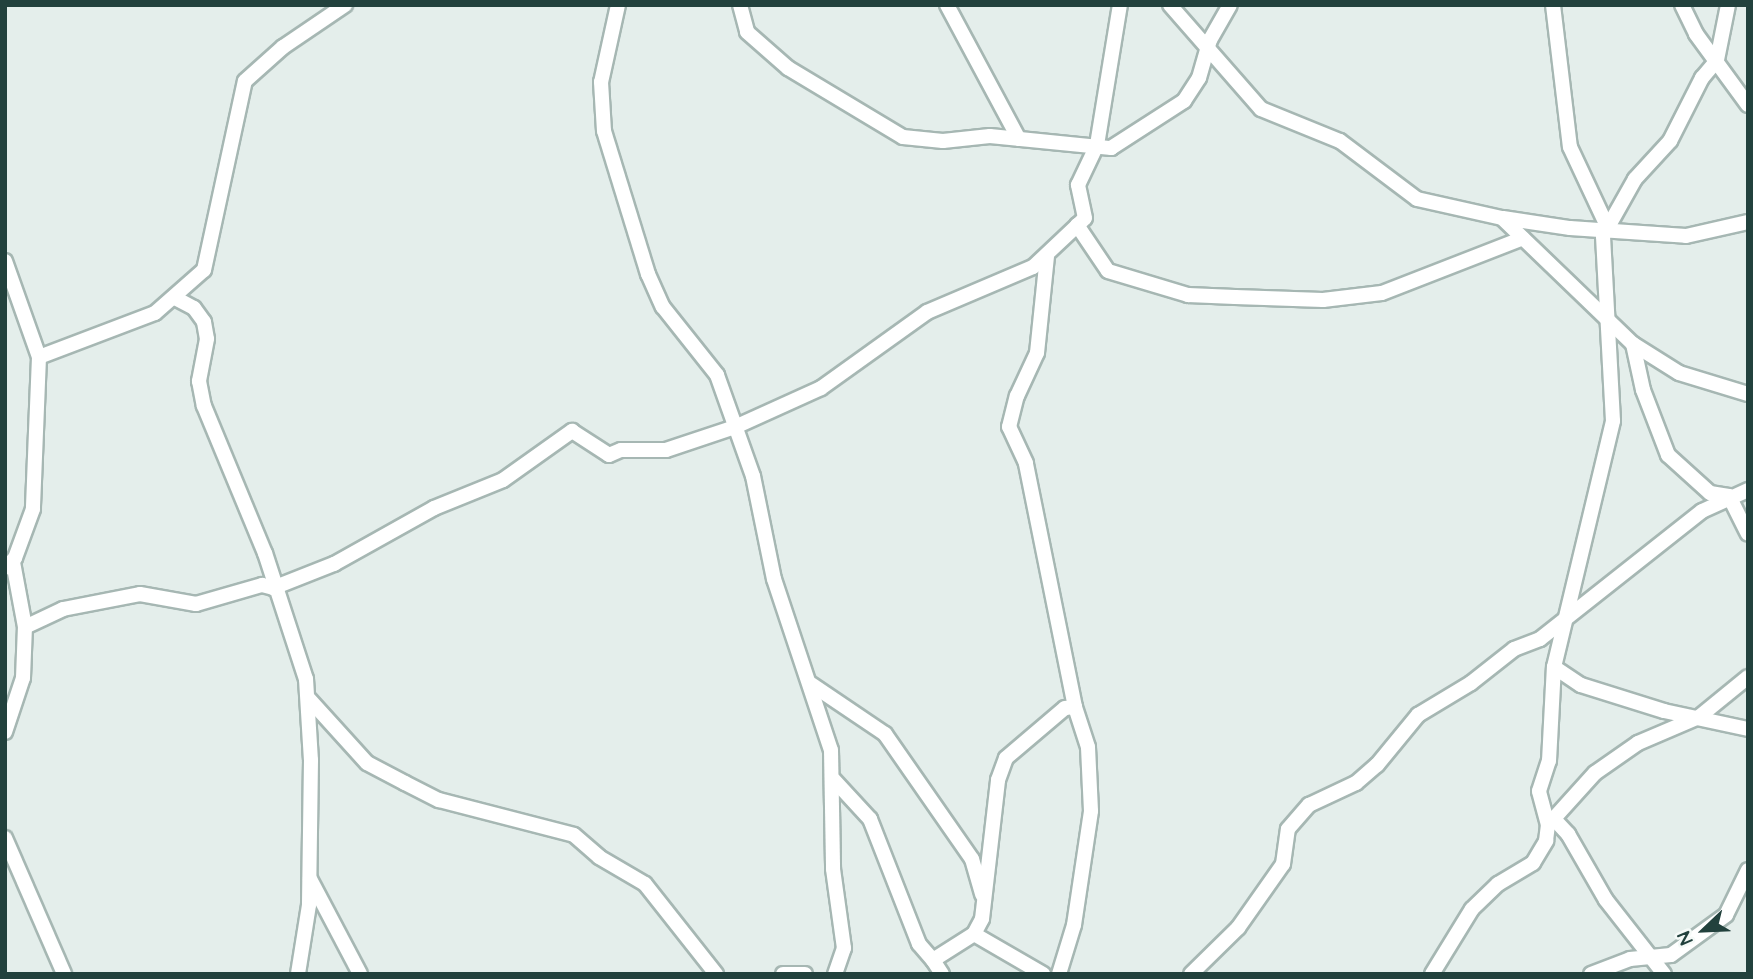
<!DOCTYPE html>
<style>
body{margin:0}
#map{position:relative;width:1753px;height:979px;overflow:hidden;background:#e4eeeb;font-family:Quicksand,sans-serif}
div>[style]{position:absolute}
.roads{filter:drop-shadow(2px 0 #a6b7b3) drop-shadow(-2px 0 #a6b7b3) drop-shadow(0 2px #a6b7b3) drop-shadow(0 -2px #a6b7b3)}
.minor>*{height:14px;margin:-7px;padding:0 7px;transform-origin:7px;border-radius:7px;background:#fff}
span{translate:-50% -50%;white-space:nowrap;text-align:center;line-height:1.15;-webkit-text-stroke:7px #f5faf8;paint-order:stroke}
.frame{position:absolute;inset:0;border:7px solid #22413d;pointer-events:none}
.north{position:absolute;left:1669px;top:895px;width:70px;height:70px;-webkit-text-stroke:5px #f5faf8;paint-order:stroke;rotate:247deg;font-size:19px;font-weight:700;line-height:28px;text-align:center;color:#22413d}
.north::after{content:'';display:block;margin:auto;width:24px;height:32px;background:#22413d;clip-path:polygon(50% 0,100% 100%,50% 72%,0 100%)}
</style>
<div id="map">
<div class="roads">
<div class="minor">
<i style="left:618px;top:5px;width:79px;rotate:102.4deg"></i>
<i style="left:601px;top:82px;width:49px;rotate:86.5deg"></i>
<i style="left:604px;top:131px;width:150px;rotate:72.9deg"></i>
<i style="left:648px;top:274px;width:36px;rotate:66deg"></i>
<i style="left:663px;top:307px;width:87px;rotate:51.5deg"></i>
<i style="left:717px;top:375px;width:107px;rotate:70.4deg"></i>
<i style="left:753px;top:476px;width:105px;rotate:78.5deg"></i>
<i style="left:774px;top:579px;width:180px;rotate:71.6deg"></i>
<i style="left:831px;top:750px;width:119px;rotate:89deg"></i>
<i style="left:833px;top:869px;width:80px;rotate:82.1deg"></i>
<i style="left:844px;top:948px;width:28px;rotate:109deg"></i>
<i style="left:740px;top:5px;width:28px;rotate:75deg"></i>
<i style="left:747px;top:32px;width:55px;rotate:41.3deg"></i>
<i style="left:788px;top:68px;width:134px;rotate:31deg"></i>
<i style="left:903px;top:137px;width:40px;rotate:5.7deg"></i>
<i style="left:943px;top:141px;width:47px;rotate:-6.1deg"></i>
<i style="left:990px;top:136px;width:122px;rotate:5.7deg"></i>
<i style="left:1111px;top:148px;width:87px;rotate:-32.8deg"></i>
<i style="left:1184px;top:101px;width:27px;rotate:-57deg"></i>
<i style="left:1199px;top:78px;width:40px;rotate:-74deg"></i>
<i style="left:1210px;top:40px;width:40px;rotate:-60.3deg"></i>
<i style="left:947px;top:5px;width:152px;rotate:61.8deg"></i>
<i style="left:1170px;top:5px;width:138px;rotate:48.8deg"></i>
<i style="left:1261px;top:109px;width:85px;rotate:22.1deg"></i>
<i style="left:1340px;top:141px;width:96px;rotate:37deg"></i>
<i style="left:1417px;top:199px;width:87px;rotate:12.6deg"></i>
<i style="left:1502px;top:218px;width:182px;rotate:43.9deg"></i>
<i style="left:1633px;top:344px;width:54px;rotate:32.2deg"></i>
<i style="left:1679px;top:373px;width:72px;rotate:16.9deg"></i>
<i style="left:1553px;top:5px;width:143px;rotate:83.2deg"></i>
<i style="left:1570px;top:147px;width:87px;rotate:64.9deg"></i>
<i style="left:1682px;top:5px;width:32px;rotate:64deg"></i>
<i style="left:1696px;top:34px;width:88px;rotate:53.8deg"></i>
<i style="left:1503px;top:218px;width:68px;rotate:8.5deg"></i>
<i style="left:1570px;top:228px;width:116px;rotate:3.9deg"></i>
<i style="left:1686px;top:236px;width:64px;rotate:-12.7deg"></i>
<i style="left:1077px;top:225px;width:55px;rotate:56deg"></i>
<i style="left:1108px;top:271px;width:84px;rotate:16.7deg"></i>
<i style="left:1188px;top:295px;width:47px;rotate:2.4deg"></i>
<i style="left:1235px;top:297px;width:88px;rotate:2deg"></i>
<i style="left:1323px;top:300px;width:59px;rotate:-6.8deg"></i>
<i style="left:1382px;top:293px;width:151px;rotate:-21.3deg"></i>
<i style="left:5px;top:261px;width:102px;rotate:70.5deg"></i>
<i style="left:39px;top:357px;width:152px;rotate:92.3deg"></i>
<i style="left:33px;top:509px;width:52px;rotate:110.2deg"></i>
<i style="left:15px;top:558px;width:14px;rotate:135deg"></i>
<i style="left:177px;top:299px;width:19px;rotate:28deg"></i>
<i style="left:194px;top:308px;width:17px;rotate:54deg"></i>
<i style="left:204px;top:322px;width:17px;rotate:80deg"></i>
<i style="left:207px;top:339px;width:43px;rotate:100.8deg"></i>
<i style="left:199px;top:381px;width:25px;rotate:79deg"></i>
<i style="left:204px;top:406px;width:159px;rotate:67.5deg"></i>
<i style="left:265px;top:553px;width:133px;rotate:72deg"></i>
<i style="left:306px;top:679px;width:81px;rotate:86.5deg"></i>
<i style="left:311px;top:760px;width:145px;rotate:90.8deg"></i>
<i style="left:309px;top:905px;width:70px;rotate:99.1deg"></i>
<i style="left:1633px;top:344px;width:47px;rotate:77.7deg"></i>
<i style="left:1643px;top:390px;width:70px;rotate:69deg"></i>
<i style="left:1668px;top:455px;width:57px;rotate:42.1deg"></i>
<i style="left:1710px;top:493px;width:19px;rotate:9deg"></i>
<i style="left:39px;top:357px;width:124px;rotate:-20.8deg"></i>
<i style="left:155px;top:313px;width:65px;rotate:-41.3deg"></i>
<i style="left:204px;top:270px;width:193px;rotate:-77.8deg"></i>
<i style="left:245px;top:81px;width:51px;rotate:-41.8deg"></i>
<i style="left:283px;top:47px;width:75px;rotate:-34.1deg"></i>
<i style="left:1729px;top:496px;width:42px;rotate:63.4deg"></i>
<i style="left:25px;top:627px;width:42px;rotate:-25.3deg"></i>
<i style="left:63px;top:609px;width:78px;rotate:-11deg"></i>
<i style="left:140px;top:594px;width:57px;rotate:10.1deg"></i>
<i style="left:196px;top:604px;width:69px;rotate:-16.1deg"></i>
<i style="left:262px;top:585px;width:11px;rotate:15deg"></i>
<i style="left:273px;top:588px;width:66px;rotate:-21.5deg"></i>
<i style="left:334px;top:564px;width:115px;rotate:-29.2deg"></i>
<i style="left:434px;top:508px;width:74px;rotate:-22.1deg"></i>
<i style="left:503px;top:480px;width:85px;rotate:-35.4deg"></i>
<i style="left:572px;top:431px;width:44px;rotate:33deg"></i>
<i style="left:609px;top:455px;width:13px;rotate:-23deg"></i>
<i style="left:621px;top:450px;width:45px"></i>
<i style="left:666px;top:450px;width:73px;rotate:-18.4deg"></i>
<i style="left:735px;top:427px;width:94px;rotate:-24.4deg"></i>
<i style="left:821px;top:388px;width:130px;rotate:-35.6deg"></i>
<i style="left:927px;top:312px;width:115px;rotate:-23deg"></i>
<i style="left:1033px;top:267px;width:71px;rotate:-43.3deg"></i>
<i style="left:1085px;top:218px;width:34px;rotate:-102deg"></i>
<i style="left:1078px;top:185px;width:44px;rotate:-64.6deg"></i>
<i style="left:1097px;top:145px;width:142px;rotate:-80.7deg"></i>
<i style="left:1554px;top:667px;width:32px;rotate:34deg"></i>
<i style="left:1581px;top:685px;width:87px;rotate:17.4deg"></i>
<i style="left:1664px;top:711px;width:86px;rotate:12.1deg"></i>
<i style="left:811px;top:684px;width:89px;rotate:34deg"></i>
<i style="left:885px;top:734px;width:152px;rotate:55.2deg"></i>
<i style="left:972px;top:859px;width:37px;rotate:74deg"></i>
<i style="left:309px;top:699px;width:86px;rotate:47.8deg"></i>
<i style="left:367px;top:763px;width:43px;rotate:27.8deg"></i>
<i style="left:405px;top:783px;width:38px;rotate:27deg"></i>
<i style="left:439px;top:800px;width:139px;rotate:14.5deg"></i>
<i style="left:574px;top:835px;width:33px;rotate:41deg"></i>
<i style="left:599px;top:857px;width:53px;rotate:30.4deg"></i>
<i style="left:645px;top:884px;width:115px;rotate:51.7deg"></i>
<i style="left:5px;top:732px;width:57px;rotate:-71.6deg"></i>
<i style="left:23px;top:678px;width:51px;rotate:-87.8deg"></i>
<i style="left:25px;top:627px;width:66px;rotate:-100.5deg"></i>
<i style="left:834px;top:780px;width:53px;rotate:47.3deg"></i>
<i style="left:870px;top:819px;width:134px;rotate:68.6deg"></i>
<i style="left:919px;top:944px;width:21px;rotate:49deg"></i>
<i style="left:1554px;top:819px;width:21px;rotate:47deg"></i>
<i style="left:1568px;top:834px;width:76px;rotate:60.1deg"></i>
<i style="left:1606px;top:900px;width:94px;rotate:51.9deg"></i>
<i style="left:1548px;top:825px;width:70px;rotate:-47.9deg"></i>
<i style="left:1595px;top:773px;width:52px;rotate:-34.9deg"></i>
<i style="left:1638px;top:743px;width:66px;rotate:-23.1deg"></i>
<i style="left:1699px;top:717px;width:63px;rotate:-39.2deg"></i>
<i style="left:5px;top:838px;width:148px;rotate:66.5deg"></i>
<i style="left:310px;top:879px;width:107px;rotate:62.2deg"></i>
<i style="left:974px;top:934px;width:80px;rotate:30.1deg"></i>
<i style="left:783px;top:974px;width:22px"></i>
<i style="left:942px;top:974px;width:17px;rotate:-123deg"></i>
<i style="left:933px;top:960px;width:49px;rotate:-32.4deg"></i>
<i style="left:974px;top:934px;width:17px;rotate:-62deg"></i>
<i style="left:982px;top:919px;width:140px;rotate:-83.4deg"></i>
<i style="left:998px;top:780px;width:23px;rotate:-70deg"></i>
<i style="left:1006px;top:758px;width:77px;rotate:-40.3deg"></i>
<i style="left:1065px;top:708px;width:10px;rotate:-6deg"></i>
<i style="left:1075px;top:707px;width:249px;rotate:-101.4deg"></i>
<i style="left:1026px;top:463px;width:40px;rotate:-115deg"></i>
<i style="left:1009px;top:427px;width:32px;rotate:-76deg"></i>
<i style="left:1017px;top:396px;width:47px;rotate:-65.1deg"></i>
<i style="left:1037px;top:353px;width:98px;rotate:-84.1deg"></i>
<i style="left:1059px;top:974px;width:51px;rotate:-73deg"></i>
<i style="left:1074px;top:925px;width:115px;rotate:-81.5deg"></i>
<i style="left:1091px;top:811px;width:64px;rotate:-92.7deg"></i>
<i style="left:1088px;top:747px;width:42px;rotate:-108deg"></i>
<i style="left:1191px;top:974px;width:66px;rotate:-44.4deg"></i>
<i style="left:1238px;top:928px;width:78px;rotate:-54.9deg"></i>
<i style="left:1283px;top:864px;width:35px;rotate:-82deg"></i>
<i style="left:1288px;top:829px;width:32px;rotate:-49deg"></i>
<i style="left:1309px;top:805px;width:52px;rotate:-25.1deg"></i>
<i style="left:1356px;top:783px;width:28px;rotate:-41deg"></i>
<i style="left:1377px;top:765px;width:65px;rotate:-50.6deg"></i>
<i style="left:1418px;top:715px;width:62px;rotate:-31.1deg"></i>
<i style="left:1471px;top:683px;width:55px;rotate:-38.3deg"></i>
<i style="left:1514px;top:649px;width:28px;rotate:-21deg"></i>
<i style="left:1540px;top:639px;width:206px;rotate:-38.3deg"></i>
<i style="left:1702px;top:511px;width:51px;rotate:-24.5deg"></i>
<i style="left:1432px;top:974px;width:76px;rotate:-58.4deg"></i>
<i style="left:1472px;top:909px;width:36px;rotate:-44deg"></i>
<i style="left:1498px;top:884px;width:41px;rotate:-31deg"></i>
<i style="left:1533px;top:863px;width:26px;rotate:-59deg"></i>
<i style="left:1546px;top:841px;width:16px;rotate:-83deg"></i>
<i style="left:1548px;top:825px;width:35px;rotate:-105deg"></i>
<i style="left:1539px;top:791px;width:32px;rotate:-72deg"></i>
<i style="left:1549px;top:761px;width:94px;rotate:-87deg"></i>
<i style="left:1554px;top:667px;width:253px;rotate:-76.5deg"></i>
<i style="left:1613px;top:421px;width:185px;rotate:-93.1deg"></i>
<i style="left:1603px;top:236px;width:65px;rotate:-60.7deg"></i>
<i style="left:1635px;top:179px;width:52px;rotate:-47.4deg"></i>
<i style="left:1670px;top:141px;width:71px;rotate:-63.1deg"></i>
<i style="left:1702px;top:78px;width:23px;rotate:-50deg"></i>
<i style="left:1717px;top:60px;width:56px;rotate:-78.7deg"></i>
<i style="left:1591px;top:974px;width:42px;rotate:-21deg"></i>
<i style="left:1630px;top:959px;width:41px;rotate:-5.6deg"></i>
<i style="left:1671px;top:955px;width:68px;rotate:-36deg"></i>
<i style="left:1726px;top:915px;width:50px;rotate:-63.9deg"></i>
</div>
</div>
<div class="frame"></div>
<div class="north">N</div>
</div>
